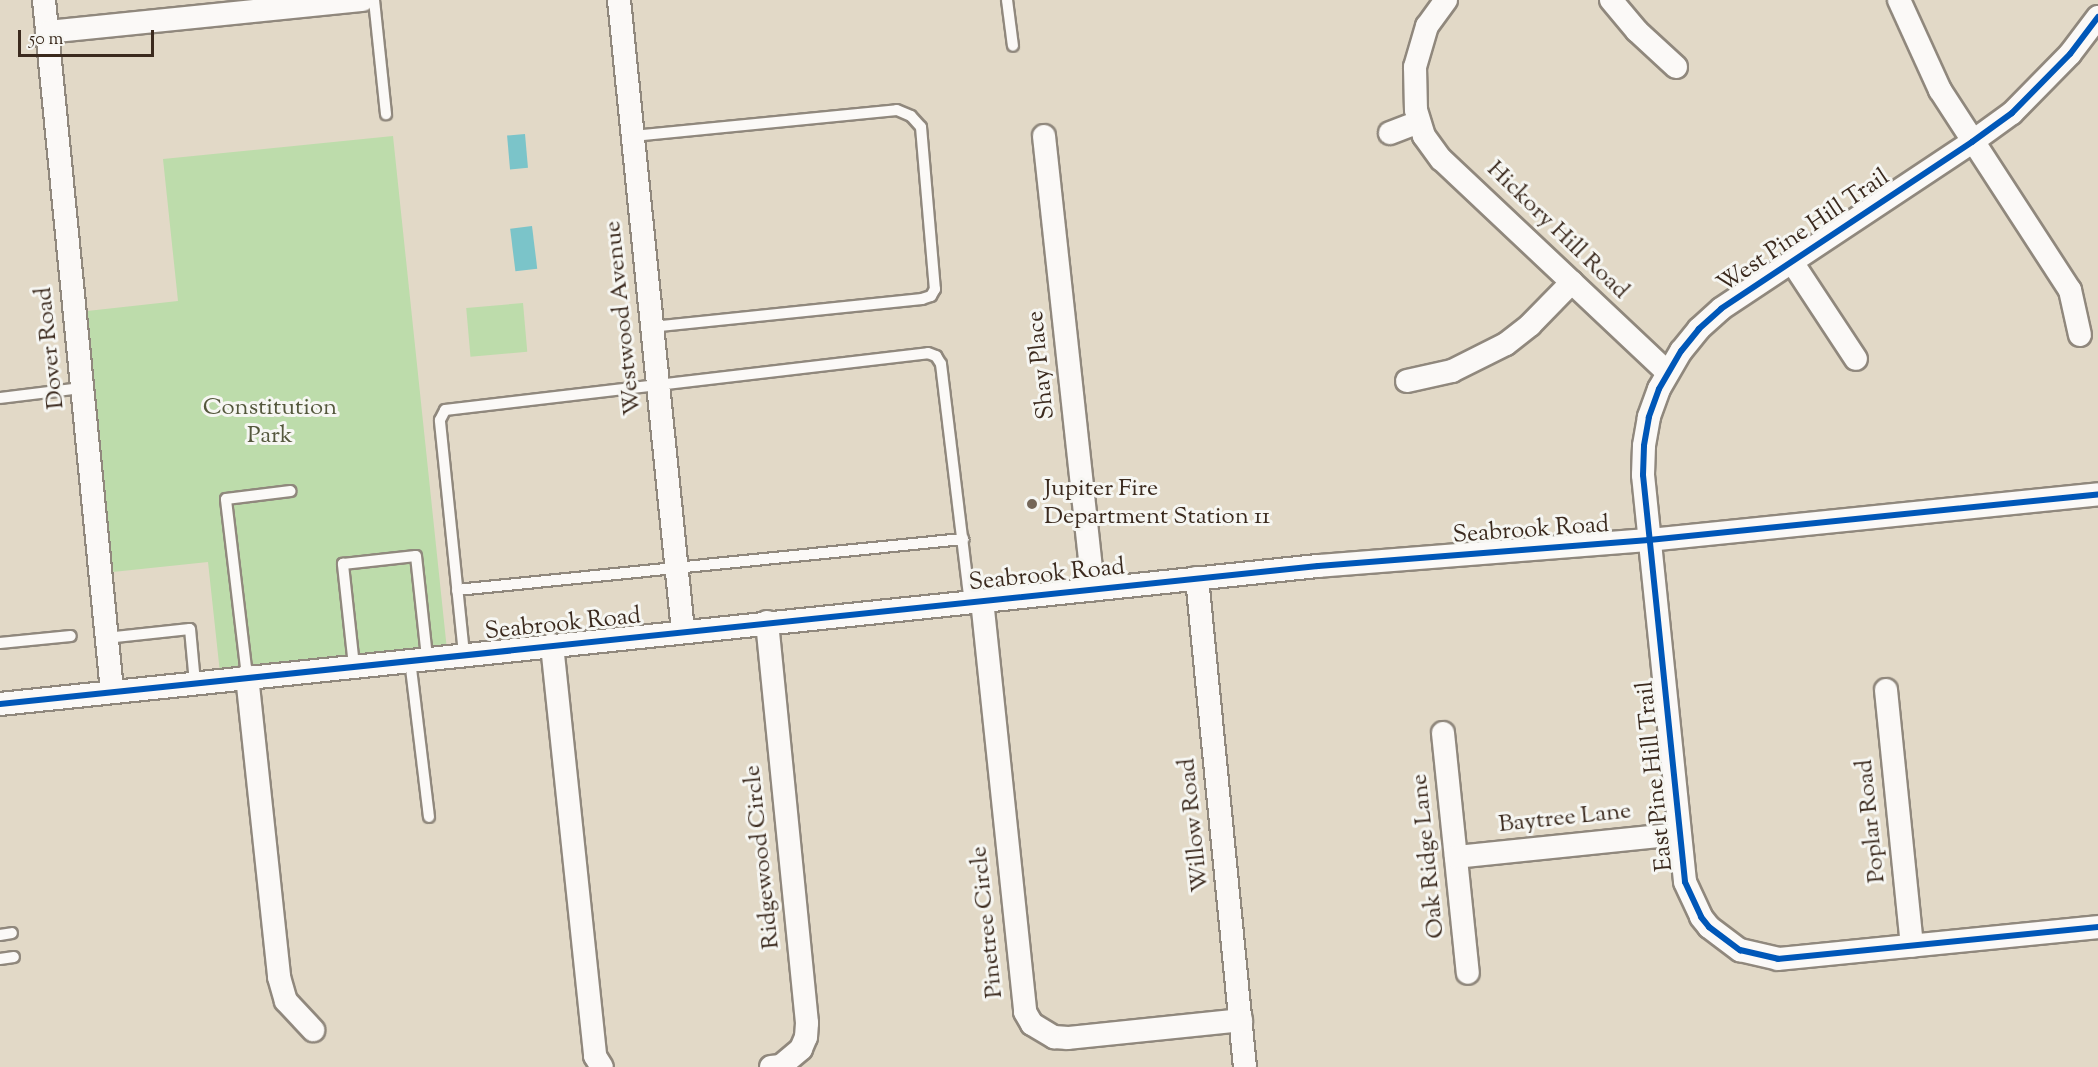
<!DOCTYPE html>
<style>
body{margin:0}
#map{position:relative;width:2098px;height:1067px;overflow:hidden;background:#e2d9c7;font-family:"Sorts Mill Goudy",serif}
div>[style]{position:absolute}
.green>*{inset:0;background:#bddcab;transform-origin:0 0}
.water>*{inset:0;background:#7bc4c9;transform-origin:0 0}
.roads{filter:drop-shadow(2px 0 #90887d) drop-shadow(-2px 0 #90887d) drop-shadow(0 2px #90887d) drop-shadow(0 -2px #90887d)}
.service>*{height:10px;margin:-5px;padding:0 5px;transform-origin:5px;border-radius:5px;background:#fbf9f7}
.minor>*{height:22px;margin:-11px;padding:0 11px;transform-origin:11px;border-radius:11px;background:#fbf9f7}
.cycleway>*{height:6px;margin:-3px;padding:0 3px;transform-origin:3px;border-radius:3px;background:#0057b8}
.dots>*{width:16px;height:16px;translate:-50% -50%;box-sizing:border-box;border:3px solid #f6f6f2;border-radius:50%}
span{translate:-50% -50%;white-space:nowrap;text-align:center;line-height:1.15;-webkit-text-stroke:6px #f6f6f2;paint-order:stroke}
.street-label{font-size:24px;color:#3b2a1e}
.park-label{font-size:24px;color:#54573c}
.poi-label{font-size:24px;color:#3b2a1e}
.left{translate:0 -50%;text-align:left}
.scale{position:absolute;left:18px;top:30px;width:136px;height:27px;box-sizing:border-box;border:3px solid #3b2a1e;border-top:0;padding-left:8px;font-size:18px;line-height:21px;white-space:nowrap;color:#3b2a1e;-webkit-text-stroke:4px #f6f6f2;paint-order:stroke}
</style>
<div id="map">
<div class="green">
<i style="clip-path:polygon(393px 136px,447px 650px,220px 673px,208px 562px,103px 573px,78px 312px,178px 301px,163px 159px)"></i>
<i style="left:523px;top:303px;width:49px;height:57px;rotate:85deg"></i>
</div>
<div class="water">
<i style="left:525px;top:134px;width:34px;height:18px;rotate:85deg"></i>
<i style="left:532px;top:226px;width:43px;height:22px;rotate:83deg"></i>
</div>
<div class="roads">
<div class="service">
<i style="left:374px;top:0;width:115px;rotate:84deg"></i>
<i style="left:1007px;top:0;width:46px;rotate:82.6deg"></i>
<i style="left:633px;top:136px;width:265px;rotate:-5.6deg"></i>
<i style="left:897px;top:110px;width:15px;rotate:23deg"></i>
<i style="left:911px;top:116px;width:15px;rotate:48deg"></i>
<i style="left:921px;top:127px;width:163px;rotate:85.1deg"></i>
<i style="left:935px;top:289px;width:8px;rotate:120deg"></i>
<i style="left:931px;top:296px;width:9px;rotate:162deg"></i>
<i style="left:922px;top:299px;width:271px;rotate:174.1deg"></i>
<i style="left:0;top:398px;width:83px;rotate:-7deg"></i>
<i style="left:457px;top:590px;width:509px;rotate:-5.76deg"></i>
<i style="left:106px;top:638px;width:84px;rotate:-6.1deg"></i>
<i style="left:190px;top:629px;width:54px;rotate:84.7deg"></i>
<i style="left:0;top:643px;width:71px;rotate:-5.6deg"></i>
<i style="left:464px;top:654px;width:235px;rotate:-95.9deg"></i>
<i style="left:440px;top:420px;width:11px;rotate:-63deg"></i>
<i style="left:445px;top:410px;width:486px;rotate:-6.7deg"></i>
<i style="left:928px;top:353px;width:9px;rotate:21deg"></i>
<i style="left:936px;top:356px;width:9px;rotate:58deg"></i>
<i style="left:941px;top:364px;width:240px;rotate:83.1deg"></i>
<i style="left:410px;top:660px;width:158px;rotate:83.1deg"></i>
<i style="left:354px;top:666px;width:103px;rotate:-96.2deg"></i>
<i style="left:343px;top:564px;width:73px;rotate:-6.3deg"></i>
<i style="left:416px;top:556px;width:103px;rotate:83.8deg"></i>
<i style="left:247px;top:676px;width:178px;rotate:-96.8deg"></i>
<i style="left:226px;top:499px;width:65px;rotate:-7deg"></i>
<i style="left:0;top:935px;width:12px;rotate:-9deg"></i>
<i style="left:0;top:959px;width:14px;rotate:-8deg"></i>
</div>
<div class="minor">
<i style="left:44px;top:0;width:694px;rotate:84.38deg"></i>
<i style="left:619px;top:0;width:634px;rotate:84.21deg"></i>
<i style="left:1446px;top:0;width:32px;rotate:126deg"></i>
<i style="left:1427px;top:26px;width:43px;rotate:106.3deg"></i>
<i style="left:1415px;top:67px;width:43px;rotate:88.7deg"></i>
<i style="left:1416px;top:110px;width:27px;rotate:73deg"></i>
<i style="left:1424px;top:136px;width:29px;rotate:54deg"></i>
<i style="left:1441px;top:159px;width:311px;rotate:43.3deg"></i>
<i style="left:1611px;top:0;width:40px;rotate:50deg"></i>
<i style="left:1637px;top:31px;width:53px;rotate:42.7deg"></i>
<i style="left:1899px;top:0;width:99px;rotate:65.5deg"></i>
<i style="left:1940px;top:90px;width:239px;rotate:57deg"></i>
<i style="left:2070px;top:290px;width:46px;rotate:77.5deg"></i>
<i style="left:2098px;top:17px;width:46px;rotate:127.1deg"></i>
<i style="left:2070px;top:54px;width:83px;rotate:134.5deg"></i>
<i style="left:2012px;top:113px;width:49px;rotate:144.1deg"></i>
<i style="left:1972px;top:142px;width:301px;rotate:146.4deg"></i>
<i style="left:1721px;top:309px;width:30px;rotate:138deg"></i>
<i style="left:1699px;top:329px;width:28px;rotate:129deg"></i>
<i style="left:1681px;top:351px;width:44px;rotate:120.1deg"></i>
<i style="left:1659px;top:389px;width:30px;rotate:110deg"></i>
<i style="left:1649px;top:417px;width:29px;rotate:100deg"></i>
<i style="left:1644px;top:446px;width:29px;rotate:92deg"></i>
<i style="left:1643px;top:475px;width:409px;rotate:84.1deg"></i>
<i style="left:1685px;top:882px;width:38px;rotate:65deg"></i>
<i style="left:1701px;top:917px;width:13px;rotate:51deg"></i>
<i style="left:1709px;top:927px;width:39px;rotate:37deg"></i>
<i style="left:1740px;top:950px;width:39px;rotate:13deg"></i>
<i style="left:1778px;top:959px;width:322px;rotate:-5.7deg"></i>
<i style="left:47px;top:32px;width:317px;rotate:-5.8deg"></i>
<i style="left:1390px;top:133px;width:31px;rotate:-21deg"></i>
<i style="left:1044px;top:136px;width:456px;rotate:83.8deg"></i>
<i style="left:1792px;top:262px;width:116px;rotate:56.6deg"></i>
<i style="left:1407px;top:381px;width:46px;rotate:-12.5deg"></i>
<i style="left:1452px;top:371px;width:60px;rotate:-26.6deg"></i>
<i style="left:1506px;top:344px;width:31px;rotate:-38deg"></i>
<i style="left:1530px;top:325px;width:60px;rotate:-45.7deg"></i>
<i style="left:1197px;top:578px;width:491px;rotate:84.4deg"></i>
<i style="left:982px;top:600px;width:414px;rotate:84deg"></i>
<i style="left:1025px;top:1012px;width:14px;rotate:60deg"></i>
<i style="left:1032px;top:1024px;width:26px;rotate:31deg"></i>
<i style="left:1054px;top:1037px;width:14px;rotate:4deg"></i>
<i style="left:1068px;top:1038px;width:174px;rotate:-5.9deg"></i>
<i style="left:767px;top:622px;width:403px;rotate:84.3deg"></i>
<i style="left:807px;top:1023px;width:14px;rotate:94deg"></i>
<i style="left:806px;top:1037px;width:13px;rotate:113deg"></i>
<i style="left:801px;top:1049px;width:26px;rotate:140deg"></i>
<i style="left:781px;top:1066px;width:10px;rotate:174deg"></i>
<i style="left:552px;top:645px;width:413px;rotate:84deg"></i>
<i style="left:595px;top:1056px;width:13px;rotate:58deg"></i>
<i style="left:247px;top:676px;width:303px;rotate:83.9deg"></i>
<i style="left:279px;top:977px;width:25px;rotate:74deg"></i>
<i style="left:286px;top:1001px;width:40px;rotate:47deg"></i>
<i style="left:1886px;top:690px;width:257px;rotate:84.2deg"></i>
<i style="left:0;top:704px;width:1325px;rotate:-5.98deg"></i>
<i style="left:1318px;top:566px;width:332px;rotate:-4.5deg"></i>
<i style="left:1649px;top:540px;width:451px;rotate:-5.8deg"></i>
<i style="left:1443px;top:733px;width:241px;rotate:84.1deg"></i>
<i style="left:1456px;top:857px;width:224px;rotate:-5.9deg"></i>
</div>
</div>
<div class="cycleway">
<i style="left:2098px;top:17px;width:46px;rotate:127.1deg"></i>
<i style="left:2070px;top:54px;width:83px;rotate:134.5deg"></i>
<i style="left:2012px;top:113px;width:49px;rotate:144.1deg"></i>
<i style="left:1972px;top:142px;width:301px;rotate:146.4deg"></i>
<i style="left:1721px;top:309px;width:30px;rotate:138deg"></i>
<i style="left:1699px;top:329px;width:28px;rotate:129deg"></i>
<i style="left:1681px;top:351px;width:44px;rotate:120.1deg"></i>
<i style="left:1659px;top:389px;width:30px;rotate:110deg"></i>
<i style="left:1649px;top:417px;width:29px;rotate:100deg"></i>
<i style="left:1644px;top:446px;width:29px;rotate:92deg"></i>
<i style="left:1643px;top:475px;width:409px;rotate:84.1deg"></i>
<i style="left:1685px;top:882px;width:38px;rotate:65deg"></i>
<i style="left:1701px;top:917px;width:13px;rotate:51deg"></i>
<i style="left:1709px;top:927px;width:39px;rotate:37deg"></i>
<i style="left:1740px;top:950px;width:39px;rotate:13deg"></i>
<i style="left:1778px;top:959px;width:322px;rotate:-5.7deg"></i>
<i style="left:0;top:704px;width:1325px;rotate:-5.98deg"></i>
<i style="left:1318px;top:566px;width:332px;rotate:-4.5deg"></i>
<i style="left:1649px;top:540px;width:451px;rotate:-5.8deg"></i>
</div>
<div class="dots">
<i style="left:1032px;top:504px;background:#756759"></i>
</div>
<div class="street-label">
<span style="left:1557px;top:231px;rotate:44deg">Hickory Hill Road</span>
<span style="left:1804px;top:232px;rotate:-34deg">West Pine Hill Trail</span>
<span style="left:624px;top:318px;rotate:-96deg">Westwood Avenue</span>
<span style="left:51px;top:348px;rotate:-96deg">Dover Road</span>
<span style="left:1042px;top:365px;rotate:-96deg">Shay Place</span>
<span style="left:1531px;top:531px;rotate:-4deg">Seabrook Road</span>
<span style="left:1047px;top:576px;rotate:-6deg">Seabrook Road</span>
<span style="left:563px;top:625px;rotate:-6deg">Seabrook Road</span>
<span style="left:1656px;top:776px;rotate:-96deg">East Pine Hill Trail</span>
<span style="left:1565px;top:819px;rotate:-6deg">Baytree Lane</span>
<span style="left:1872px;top:821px;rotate:-96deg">Poplar Road</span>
<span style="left:1195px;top:825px;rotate:-96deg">Willow Road</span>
<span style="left:1429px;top:856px;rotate:-96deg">Oak Ridge Lane</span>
<span style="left:763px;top:857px;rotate:-96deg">Ridgewood Circle</span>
<span style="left:988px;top:922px;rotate:-96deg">Pinetree Circle</span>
</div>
<div class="park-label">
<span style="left:270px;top:423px">Constitution<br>Park</span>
</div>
<div class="poi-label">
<span class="left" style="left:1044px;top:504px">Jupiter Fire<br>Department Station 11</span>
</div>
<div class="scale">50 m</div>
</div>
